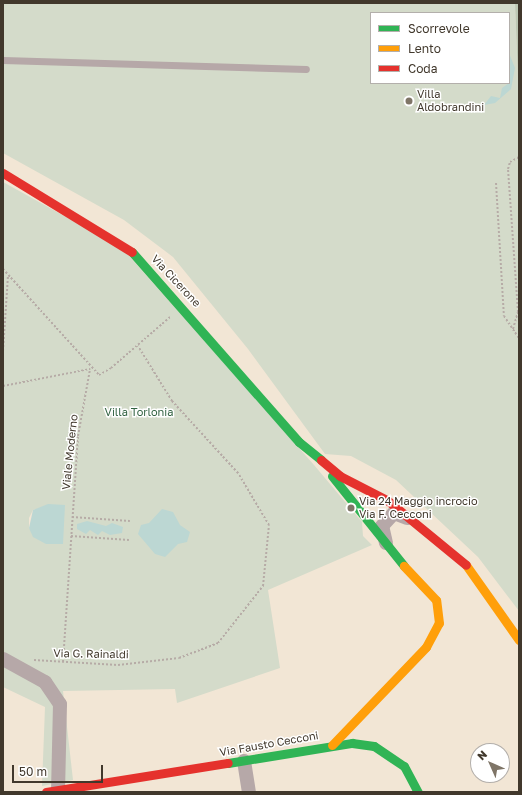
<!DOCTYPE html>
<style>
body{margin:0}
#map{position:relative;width:522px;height:795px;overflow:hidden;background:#f2e6d5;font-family:"Golos Text",sans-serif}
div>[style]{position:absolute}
.green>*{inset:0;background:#d4dbca}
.forest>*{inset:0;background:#bdc8b4}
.water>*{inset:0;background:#bcd7d3}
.path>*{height:2px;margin-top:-1px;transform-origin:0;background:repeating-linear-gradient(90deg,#b6aba6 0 2px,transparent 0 4px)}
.lane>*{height:7px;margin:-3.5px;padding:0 3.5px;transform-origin:3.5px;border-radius:3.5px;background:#b6a8a8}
.street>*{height:14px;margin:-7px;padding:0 7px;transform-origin:7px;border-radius:7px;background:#b6a8a8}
.fast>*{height:9px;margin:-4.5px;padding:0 4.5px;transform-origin:4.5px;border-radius:4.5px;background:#30b455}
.slow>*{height:9px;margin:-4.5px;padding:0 4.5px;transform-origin:4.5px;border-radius:4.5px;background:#ff9f0a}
.jam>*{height:9px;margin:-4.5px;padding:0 4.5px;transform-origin:4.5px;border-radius:4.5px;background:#e5322d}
.dots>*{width:11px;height:11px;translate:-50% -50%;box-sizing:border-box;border:2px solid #fff;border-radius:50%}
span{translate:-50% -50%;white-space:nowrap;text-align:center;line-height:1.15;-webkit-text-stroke:3px #fff;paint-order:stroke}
.poi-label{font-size:11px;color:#41382c}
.left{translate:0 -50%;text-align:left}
.street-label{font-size:11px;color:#41382c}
.park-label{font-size:11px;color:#336343}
.frame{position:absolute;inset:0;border:4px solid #41382c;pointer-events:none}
.legend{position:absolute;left:370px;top:12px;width:140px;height:72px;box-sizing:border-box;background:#fff;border:1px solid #b3afab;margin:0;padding:5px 7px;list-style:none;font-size:12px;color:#41382c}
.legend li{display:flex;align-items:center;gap:8px;height:20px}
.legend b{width:20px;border:1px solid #b3afab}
.north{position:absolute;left:470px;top:743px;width:40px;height:40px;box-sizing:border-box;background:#fff;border:1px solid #b3afab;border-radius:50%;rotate:315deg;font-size:11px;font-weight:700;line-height:16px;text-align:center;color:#41382c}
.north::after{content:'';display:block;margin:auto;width:14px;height:18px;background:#7f7567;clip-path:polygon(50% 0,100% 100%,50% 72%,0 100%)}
.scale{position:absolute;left:12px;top:765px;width:91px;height:18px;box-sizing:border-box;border:2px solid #41382c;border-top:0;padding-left:5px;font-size:12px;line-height:14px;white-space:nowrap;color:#41382c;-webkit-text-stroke:3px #fff;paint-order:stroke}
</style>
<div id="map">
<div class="green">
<i style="clip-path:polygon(evenodd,3px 3px,515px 3px,519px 103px,519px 611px,478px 557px,396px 480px,351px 456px,325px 454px,248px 349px,173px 257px,124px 220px,3px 153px,3px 3px,371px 13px,509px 13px,509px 83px,371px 83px,371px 13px)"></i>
<i style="clip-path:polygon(evenodd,3px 182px,122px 248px,314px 465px,362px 522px,363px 536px,372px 545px,268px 590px,280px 668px,177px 703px,175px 689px,63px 691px,73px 780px,42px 786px,45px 707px,3px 687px,3px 182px,48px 506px,46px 543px,29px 528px,29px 518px,33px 510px,48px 506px)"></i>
</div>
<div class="forest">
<i style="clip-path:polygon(515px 3px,519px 3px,519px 103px)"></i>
</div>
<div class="water">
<i style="clip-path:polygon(509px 53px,515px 68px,511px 89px,495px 103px,484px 105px,491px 96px,500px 98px,502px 88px,509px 83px)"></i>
<i style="clip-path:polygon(48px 504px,65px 505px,63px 544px,46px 544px,33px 537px,29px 528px,33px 510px)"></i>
<i style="clip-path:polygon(162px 509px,173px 512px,180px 525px,190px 532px,187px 542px,178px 544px,165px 557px,155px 554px,138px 534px,141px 525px,149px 523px)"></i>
<i style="clip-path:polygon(87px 521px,106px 526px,112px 523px,123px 527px,122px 533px,110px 535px,102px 531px,98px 535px,90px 530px,86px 534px,77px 529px,77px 524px)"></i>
</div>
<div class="path">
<i style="left:496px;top:183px;width:133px;rotate:86.6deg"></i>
<i style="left:504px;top:316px;width:27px;rotate:56deg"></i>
<i style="left:3px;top:269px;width:143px;rotate:47.8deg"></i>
<i style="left:99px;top:375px;width:14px;rotate:-30deg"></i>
<i style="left:111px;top:368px;width:78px;rotate:-40.8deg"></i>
<i style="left:513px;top:329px;width:18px;rotate:-74deg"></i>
<i style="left:518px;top:312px;width:143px;rotate:-94deg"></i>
<i style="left:508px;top:169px;width:7px;rotate:-74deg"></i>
<i style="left:510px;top:162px;width:10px;rotate:-29deg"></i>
<i style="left:3px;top:351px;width:75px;rotate:-86.2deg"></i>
<i style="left:3px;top:386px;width:89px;rotate:-11.1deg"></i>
<i style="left:72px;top:517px;width:58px;rotate:3.9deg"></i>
<i style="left:71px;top:536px;width:58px;rotate:3.9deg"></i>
<i style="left:34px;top:660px;width:84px;rotate:3.4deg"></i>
<i style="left:118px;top:665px;width:61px;rotate:-6.5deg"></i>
<i style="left:179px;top:658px;width:42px;rotate:-21deg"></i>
<i style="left:218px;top:643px;width:73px;rotate:-51.7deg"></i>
<i style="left:263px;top:586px;width:61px;rotate:-84.4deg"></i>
<i style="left:269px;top:525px;width:61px;rotate:-120.8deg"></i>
<i style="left:238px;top:473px;width:98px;rotate:-132.5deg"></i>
<i style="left:172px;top:401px;width:65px;rotate:-121.7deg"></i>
<i style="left:63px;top:662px;width:226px;rotate:-86.2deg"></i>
<i style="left:78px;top:436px;width:68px;rotate:-79.8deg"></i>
</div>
<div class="lane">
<i style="left:3px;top:60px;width:303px;rotate:1.7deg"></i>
</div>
<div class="street">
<i style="left:386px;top:543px;width:17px;rotate:-103deg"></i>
<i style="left:382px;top:526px;width:18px;rotate:-47deg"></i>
<i style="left:394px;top:513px;width:14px;rotate:21deg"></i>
<i style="left:3px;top:659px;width:48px;rotate:28.7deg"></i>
<i style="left:45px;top:682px;width:27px;rotate:56deg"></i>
<i style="left:60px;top:704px;width:85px;rotate:91.3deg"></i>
<i style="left:244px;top:761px;width:31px;rotate:81deg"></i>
</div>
<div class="fast">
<i style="left:132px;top:252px;width:253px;rotate:48.7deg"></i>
<i style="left:299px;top:442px;width:28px;rotate:39deg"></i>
<i style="left:332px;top:476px;width:115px;rotate:51.3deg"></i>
<i style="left:228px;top:763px;width:126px;rotate:-9.2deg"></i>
<i style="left:352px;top:743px;width:22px;rotate:8deg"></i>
<i style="left:374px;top:746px;width:36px;rotate:34deg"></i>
<i style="left:404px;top:766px;width:30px;rotate:62deg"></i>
</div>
<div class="slow">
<i style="left:466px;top:565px;width:92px;rotate:54.8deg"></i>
<i style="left:332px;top:745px;width:136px;rotate:-46.2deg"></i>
<i style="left:426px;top:647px;width:27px;rotate:-62deg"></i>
<i style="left:439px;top:623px;width:23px;rotate:-97deg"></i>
<i style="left:436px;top:600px;width:47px;rotate:-133.3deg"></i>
</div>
<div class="jam">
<i style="left:3px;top:173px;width:151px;rotate:31.5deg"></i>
<i style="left:321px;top:460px;width:25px;rotate:40deg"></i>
<i style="left:340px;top:476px;width:53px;rotate:27.1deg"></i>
<i style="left:387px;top:500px;width:102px;rotate:39.4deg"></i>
<i style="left:46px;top:792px;width:184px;rotate:-9.1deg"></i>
</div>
<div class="dots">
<i style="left:409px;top:101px;background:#7f7567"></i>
<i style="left:351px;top:508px;background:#7f7567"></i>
</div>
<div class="poi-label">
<span class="left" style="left:417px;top:101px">Villa<br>Aldobrandini</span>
<span class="left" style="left:359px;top:508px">Via 24 Maggio incrocio<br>Via F. Cecconi</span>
</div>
<div class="street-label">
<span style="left:176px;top:281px;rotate:47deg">Via Cicerone</span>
<span style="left:70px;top:452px;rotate:-84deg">Viale Moderno</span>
<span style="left:91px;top:654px;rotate:1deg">Via G. Rainaldi</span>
<span style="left:269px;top:744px;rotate:-10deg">Via Fausto Cecconi</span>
</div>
<div class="park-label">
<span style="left:139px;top:412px">Villa Torlonia</span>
</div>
<div class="frame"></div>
<ul class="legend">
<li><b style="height:5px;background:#30b455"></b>Scorrevole</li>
<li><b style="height:5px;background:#ff9f0a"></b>Lento</li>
<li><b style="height:5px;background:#e5322d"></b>Coda</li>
</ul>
<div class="north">N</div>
<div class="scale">50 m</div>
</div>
